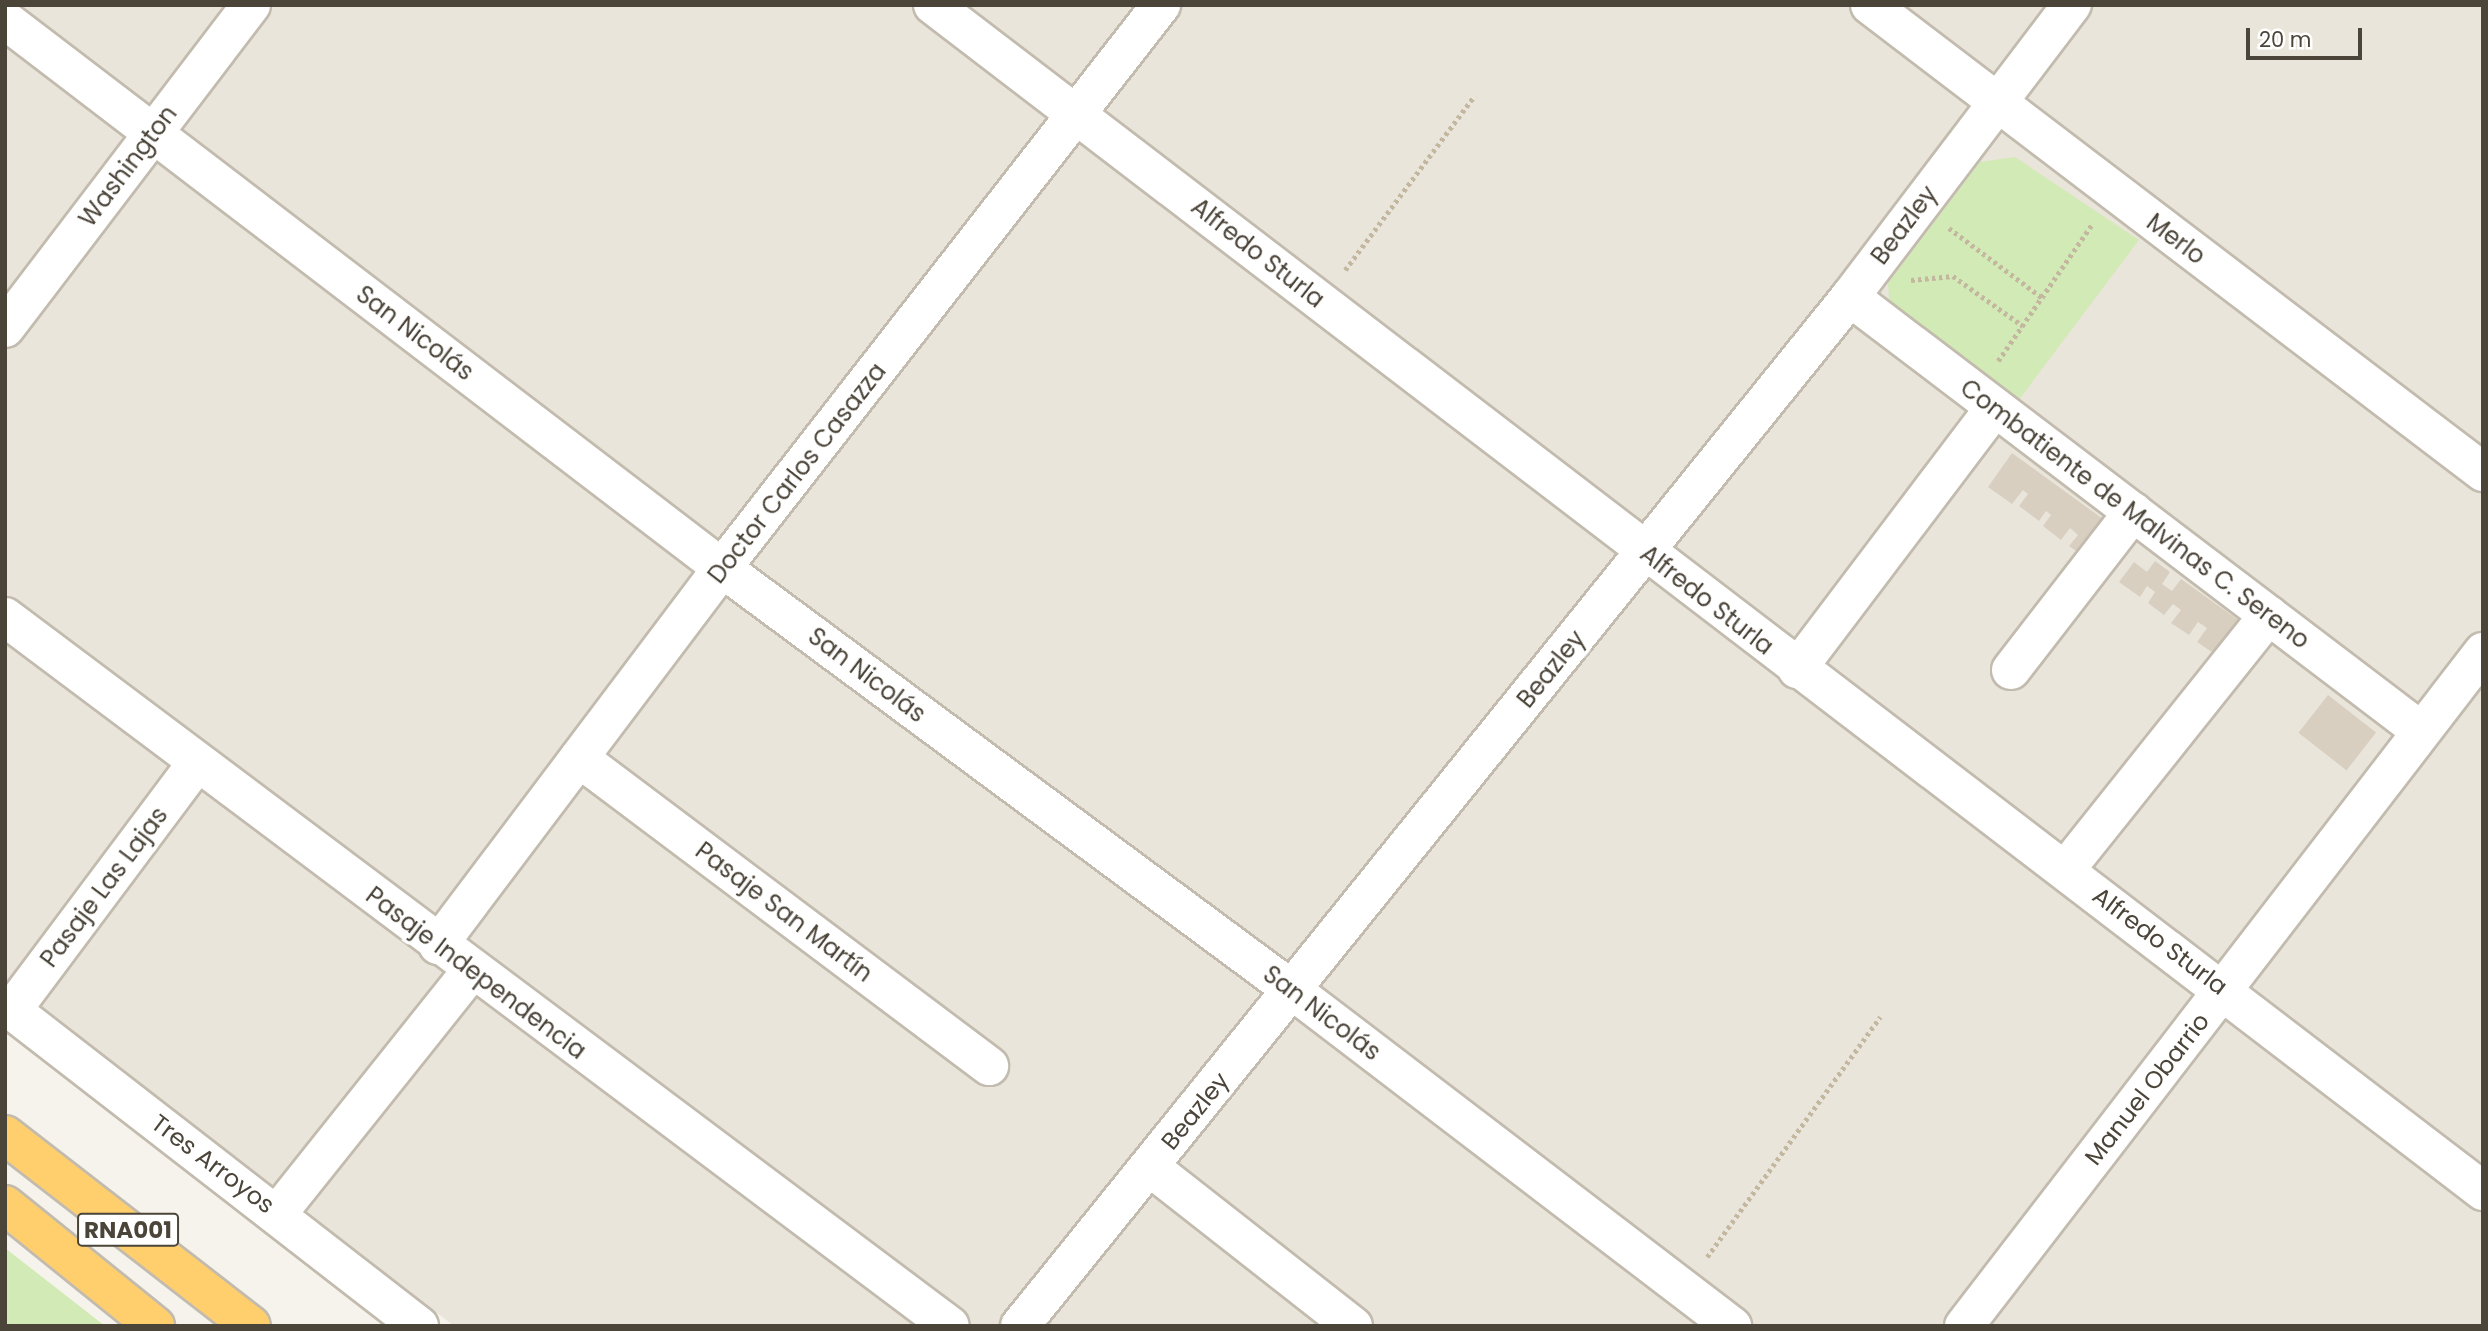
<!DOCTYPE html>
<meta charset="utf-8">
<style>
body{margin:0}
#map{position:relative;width:2488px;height:1331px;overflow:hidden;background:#f6f3ec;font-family:Poppins,sans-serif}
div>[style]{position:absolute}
.residential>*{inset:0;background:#eae5da}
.green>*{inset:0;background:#d2eab5}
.building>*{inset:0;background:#d8cfc1;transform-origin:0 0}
.path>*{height:4.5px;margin-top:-2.25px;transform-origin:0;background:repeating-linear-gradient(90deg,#c4b79f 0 3.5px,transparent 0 7px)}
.roads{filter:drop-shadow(2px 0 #c2bbae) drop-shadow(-2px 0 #c2bbae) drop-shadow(0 2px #c2bbae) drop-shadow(0 -2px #c2bbae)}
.minor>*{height:38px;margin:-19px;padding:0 19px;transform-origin:19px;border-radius:19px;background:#fff}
.highway>*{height:38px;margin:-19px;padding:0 19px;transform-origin:19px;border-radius:19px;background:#ffcf6e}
span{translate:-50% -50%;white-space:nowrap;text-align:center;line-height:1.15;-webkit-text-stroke:7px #fff;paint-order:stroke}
.shield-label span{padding:2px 5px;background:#fff;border:2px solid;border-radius:5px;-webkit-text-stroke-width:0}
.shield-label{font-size:23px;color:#4b4439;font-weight:700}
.street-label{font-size:24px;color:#4b4439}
.frame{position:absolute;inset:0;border:7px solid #4b4439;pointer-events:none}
.scale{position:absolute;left:2246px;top:28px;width:116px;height:32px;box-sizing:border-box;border:4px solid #4b4439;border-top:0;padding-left:9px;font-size:21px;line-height:24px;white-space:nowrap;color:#4b4439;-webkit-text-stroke:5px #fff;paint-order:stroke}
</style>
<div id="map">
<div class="residential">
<i style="clip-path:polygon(5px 5px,2483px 5px,2483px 1326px,454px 1326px,5px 981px)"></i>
</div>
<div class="green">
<i style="clip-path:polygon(2015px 157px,2139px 240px,2018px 401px,1890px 310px,1888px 283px,1980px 162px)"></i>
<i style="clip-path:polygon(5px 1248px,105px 1326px,5px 1326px)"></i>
</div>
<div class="building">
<i style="clip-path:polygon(2012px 453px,2114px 527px,2089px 560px,2069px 546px,2078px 535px,2070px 528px,2061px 540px,2043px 526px,2051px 515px,2046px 511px,2039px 521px,2019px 506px,2028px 494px,2023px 490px,2012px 504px,1988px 487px)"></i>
<i style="clip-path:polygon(2155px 561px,2170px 572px,2162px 584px,2172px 591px,2181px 579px,2244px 624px,2219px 657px,2197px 642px,2207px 628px,2198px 622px,2189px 635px,2171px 623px,2181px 610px,2173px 604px,2164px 615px,2148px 603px,2155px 592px,2147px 586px,2140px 597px,2119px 582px,2134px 562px,2147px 572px)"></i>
<i style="left:2328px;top:695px;width:61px;height:48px;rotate:38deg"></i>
</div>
<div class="path">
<i style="left:1949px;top:228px;width:119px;rotate:36.8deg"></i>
<i style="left:1345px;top:270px;width:217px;rotate:-53.4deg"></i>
<i style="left:1911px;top:280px;width:42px;rotate:-5.4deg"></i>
<i style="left:1953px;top:276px;width:86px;rotate:35.5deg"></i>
<i style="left:1998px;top:361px;width:166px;rotate:-55.5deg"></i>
<i style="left:1707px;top:1257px;width:296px;rotate:-54.2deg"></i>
</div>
<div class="roads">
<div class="minor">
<i style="left:933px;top:5px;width:1952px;rotate:37.42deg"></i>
<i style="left:1870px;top:5px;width:771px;rotate:37.3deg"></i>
<i style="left:5px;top:20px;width:902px;rotate:37.39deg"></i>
<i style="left:722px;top:568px;width:709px;rotate:36.51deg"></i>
<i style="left:1292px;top:990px;width:554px;rotate:37.37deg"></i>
<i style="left:1850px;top:297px;width:717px;rotate:37.24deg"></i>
<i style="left:5px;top:328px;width:406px;rotate:-52.7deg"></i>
<i style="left:5px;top:617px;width:1181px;rotate:36.88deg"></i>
<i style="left:1797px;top:669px;width:328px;rotate:-52.9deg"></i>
<i style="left:2011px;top:670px;width:200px;rotate:-52.3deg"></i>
<i style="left:579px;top:758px;width:513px;rotate:36.91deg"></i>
<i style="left:2066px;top:869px;width:325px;rotate:-51.4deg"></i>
<i style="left:438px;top:945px;width:472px;rotate:-53deg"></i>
<i style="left:722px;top:568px;width:714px;rotate:-52.05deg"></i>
<i style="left:5px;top:1005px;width:524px;rotate:37.79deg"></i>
<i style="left:12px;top:1010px;width:307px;rotate:-53.2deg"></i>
<i style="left:1150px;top:1167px;width:258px;rotate:38.1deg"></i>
<i style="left:278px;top:1213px;width:311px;rotate:-51.4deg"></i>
<i style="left:1020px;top:1326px;width:1322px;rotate:-51.11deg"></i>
<i style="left:1850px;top:297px;width:367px;rotate:-52.8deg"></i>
<i style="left:1964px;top:1326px;width:851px;rotate:-52.4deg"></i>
</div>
<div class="highway">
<i style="left:5px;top:1135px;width:311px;rotate:37.8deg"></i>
<i style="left:5px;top:1205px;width:193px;rotate:38.9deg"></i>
</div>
</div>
<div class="shield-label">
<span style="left:128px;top:1230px">RNA001</span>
</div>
<div class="street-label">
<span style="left:128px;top:166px;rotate:-53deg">Washington</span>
<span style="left:1904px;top:225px;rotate:-53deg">Beazley</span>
<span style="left:2176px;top:239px;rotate:37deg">Merlo</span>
<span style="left:1258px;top:253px;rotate:38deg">Alfredo Sturla</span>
<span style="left:415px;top:333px;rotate:37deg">San Nicolás</span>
<span style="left:797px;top:473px;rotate:-52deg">Doctor Carlos Casazza</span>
<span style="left:2135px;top:514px;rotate:37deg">Combatiente de Malvinas C. Sereno</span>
<span style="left:1707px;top:600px;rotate:38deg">Alfredo Sturla</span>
<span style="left:1551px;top:669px;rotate:-51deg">Beazley</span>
<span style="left:867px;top:675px;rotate:37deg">San Nicolás</span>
<span style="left:104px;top:887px;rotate:-53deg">Pasaje Las Lajas</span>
<span style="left:784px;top:912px;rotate:37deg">Pasaje San Martín</span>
<span style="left:2160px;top:941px;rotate:37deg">Alfredo Sturla</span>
<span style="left:476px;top:973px;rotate:37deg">Pasaje Independencia</span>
<span style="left:1322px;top:1013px;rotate:37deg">San Nicolás</span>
<span style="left:2147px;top:1089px;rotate:-52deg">Manuel Obarrio</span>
<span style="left:1195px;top:1111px;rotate:-51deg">Beazley</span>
<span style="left:213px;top:1164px;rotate:37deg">Tres Arroyos</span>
</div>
<div class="frame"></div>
<div class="scale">20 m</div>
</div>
